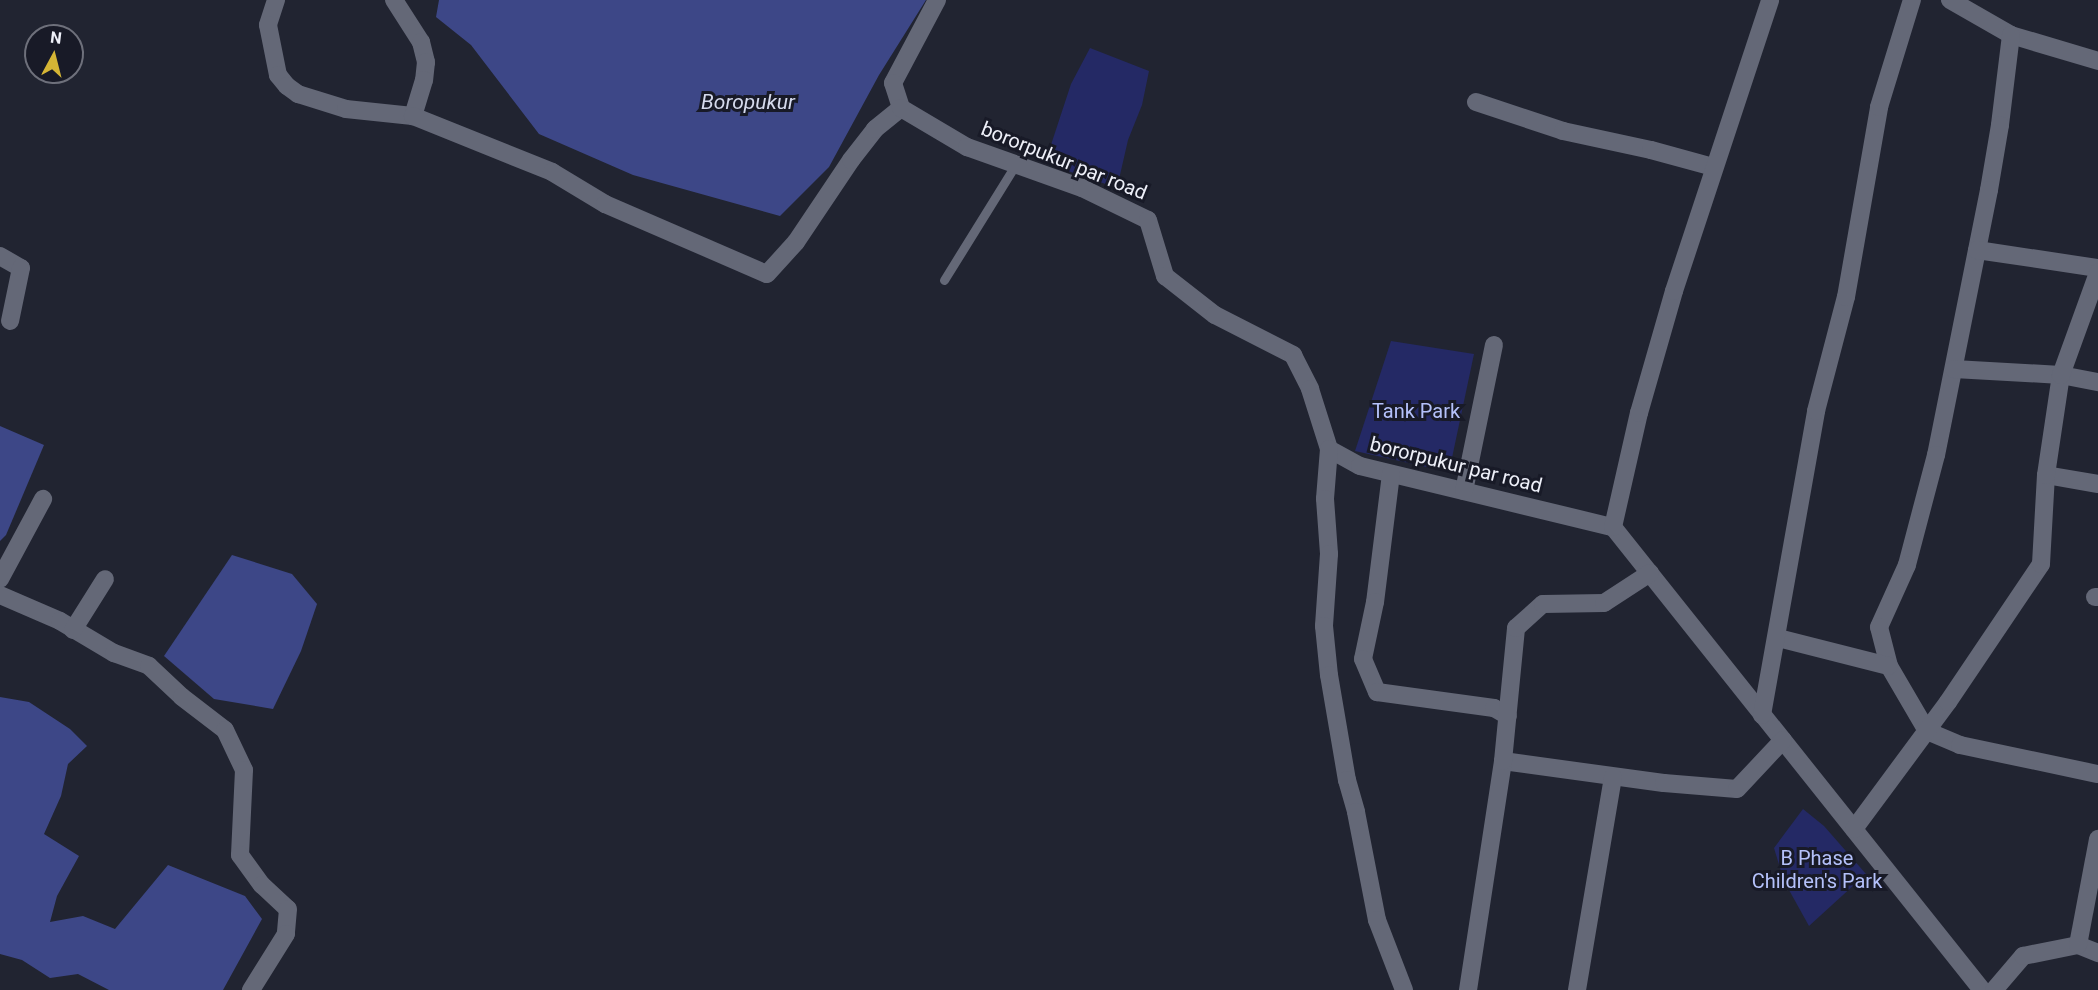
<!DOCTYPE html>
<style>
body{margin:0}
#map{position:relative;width:2098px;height:990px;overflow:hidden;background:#212431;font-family:Roboto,sans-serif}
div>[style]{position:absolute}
.green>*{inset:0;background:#242965}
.water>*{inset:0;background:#3d4787}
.service>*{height:9px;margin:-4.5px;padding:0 4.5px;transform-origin:4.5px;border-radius:4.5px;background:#646877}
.minor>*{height:18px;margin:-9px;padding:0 9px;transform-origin:9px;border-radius:9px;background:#646877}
span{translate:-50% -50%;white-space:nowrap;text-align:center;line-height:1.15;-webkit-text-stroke:6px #181a27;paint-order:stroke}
.street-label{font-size:20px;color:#eef0f9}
.park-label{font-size:20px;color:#b4c1fa}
.water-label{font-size:21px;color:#d5daed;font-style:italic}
.north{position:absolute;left:24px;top:24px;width:60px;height:60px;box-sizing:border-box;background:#181a27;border:2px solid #6e707b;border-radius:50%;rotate:7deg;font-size:16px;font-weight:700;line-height:24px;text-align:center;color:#eef0f9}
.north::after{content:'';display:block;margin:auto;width:21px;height:27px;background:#d5b535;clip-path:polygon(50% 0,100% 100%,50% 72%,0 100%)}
</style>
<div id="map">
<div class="green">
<i style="clip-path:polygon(1090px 48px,1149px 71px,1142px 105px,1128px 140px,1117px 188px,1045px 163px,1071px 84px)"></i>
<i style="clip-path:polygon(1391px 341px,1474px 354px,1449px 472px,1355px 451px)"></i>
<i style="clip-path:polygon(1803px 809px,1824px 826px,1866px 874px,1809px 926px,1784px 881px,1774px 848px)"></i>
</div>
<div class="water">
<i style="clip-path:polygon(439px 0,926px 0,879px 75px,829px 167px,780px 216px,633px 175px,539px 134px,471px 45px,436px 17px)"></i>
<i style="clip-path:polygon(0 426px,44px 445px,6px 535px,0 541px)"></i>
<i style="clip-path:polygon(232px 555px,292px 574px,317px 604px,301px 651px,273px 709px,214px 699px,164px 656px)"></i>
<i style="clip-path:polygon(0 697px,29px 702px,70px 729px,87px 746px,68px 764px,61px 796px,44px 834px,79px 856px,57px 896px,50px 922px,83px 916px,115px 929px,168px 865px,245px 896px,262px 919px,223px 990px,109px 990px,78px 974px,50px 978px,22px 960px,0 954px)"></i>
</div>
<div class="service">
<i style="left:944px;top:280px;width:137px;rotate:-58.2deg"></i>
</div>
<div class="minor">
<i style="left:276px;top:0;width:26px;rotate:108deg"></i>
<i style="left:268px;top:25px;width:51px;rotate:78.7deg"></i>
<i style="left:278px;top:75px;width:14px;rotate:51deg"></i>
<i style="left:287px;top:86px;width:14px;rotate:36deg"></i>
<i style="left:298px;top:94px;width:50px;rotate:17.4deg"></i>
<i style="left:346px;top:109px;width:67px;rotate:6deg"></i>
<i style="left:394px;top:0;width:50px;rotate:57.3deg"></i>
<i style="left:421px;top:42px;width:21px;rotate:76deg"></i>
<i style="left:426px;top:62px;width:18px;rotate:96deg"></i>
<i style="left:424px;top:80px;width:38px;rotate:107deg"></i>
<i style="left:413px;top:116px;width:150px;rotate:21.9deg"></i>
<i style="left:552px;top:172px;width:62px;rotate:31.1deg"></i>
<i style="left:605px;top:204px;width:176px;rotate:23.4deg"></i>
<i style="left:767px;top:274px;width:43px;rotate:-47.8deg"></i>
<i style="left:796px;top:242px;width:99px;rotate:-56.1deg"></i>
<i style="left:851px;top:160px;width:39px;rotate:-52deg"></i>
<i style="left:875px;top:129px;width:33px;rotate:-39deg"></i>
<i style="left:937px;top:0;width:94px;rotate:117.9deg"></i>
<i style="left:893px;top:83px;width:26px;rotate:72deg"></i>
<i style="left:901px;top:108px;width:77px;rotate:30.6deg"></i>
<i style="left:967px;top:147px;width:122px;rotate:19.6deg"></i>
<i style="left:1082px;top:188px;width:73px;rotate:25.9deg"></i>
<i style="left:1148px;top:220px;width:59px;rotate:73.1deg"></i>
<i style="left:1165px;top:276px;width:63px;rotate:38deg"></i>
<i style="left:1215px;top:315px;width:88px;rotate:27.1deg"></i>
<i style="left:1293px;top:355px;width:38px;rotate:63deg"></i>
<i style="left:1310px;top:389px;width:63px;rotate:72.4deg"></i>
<i style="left:1329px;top:449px;width:35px;rotate:29deg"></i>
<i style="left:1360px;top:466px;width:260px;rotate:13.6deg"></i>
<i style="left:1613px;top:527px;width:592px;rotate:51.45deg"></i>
<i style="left:1950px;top:0;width:70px;rotate:29.8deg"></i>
<i style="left:2011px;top:35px;width:91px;rotate:16.6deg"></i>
<i style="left:2011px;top:35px;width:91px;rotate:97deg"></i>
<i style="left:2000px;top:125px;width:66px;rotate:99.6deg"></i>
<i style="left:1989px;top:190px;width:270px;rotate:101.3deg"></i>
<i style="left:1936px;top:455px;width:114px;rotate:104.8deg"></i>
<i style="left:1907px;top:565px;width:68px;rotate:114.3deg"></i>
<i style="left:1879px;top:627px;width:40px;rotate:75.6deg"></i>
<i style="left:1889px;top:666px;width:75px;rotate:59.7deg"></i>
<i style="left:1927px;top:731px;width:36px;rotate:23deg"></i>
<i style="left:1960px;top:745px;width:141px;rotate:11.9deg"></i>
<i style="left:1476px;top:102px;width:92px;rotate:18.4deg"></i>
<i style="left:1563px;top:131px;width:90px;rotate:12.2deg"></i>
<i style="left:1651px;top:150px;width:64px;rotate:15.3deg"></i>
<i style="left:1977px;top:250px;width:122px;rotate:8.5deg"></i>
<i style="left:0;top:256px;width:24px;rotate:30deg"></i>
<i style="left:21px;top:268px;width:54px;rotate:101.7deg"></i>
<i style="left:1954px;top:369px;width:107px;rotate:3.2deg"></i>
<i style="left:2061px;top:375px;width:38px;rotate:11deg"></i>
<i style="left:1329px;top:449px;width:50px;rotate:94.6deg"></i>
<i style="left:1325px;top:499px;width:55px;rotate:85.8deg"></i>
<i style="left:1329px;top:554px;width:72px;rotate:94deg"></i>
<i style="left:1324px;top:626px;width:49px;rotate:84.2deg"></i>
<i style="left:1329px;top:675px;width:107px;rotate:80.3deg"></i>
<i style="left:1347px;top:780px;width:33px;rotate:74deg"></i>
<i style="left:1356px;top:812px;width:110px;rotate:79deg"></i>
<i style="left:1377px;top:920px;width:75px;rotate:68.9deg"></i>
<i style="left:1391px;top:474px;width:129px;rotate:97.1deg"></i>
<i style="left:1375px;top:602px;width:58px;rotate:101.9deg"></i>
<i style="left:1363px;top:659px;width:36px;rotate:67deg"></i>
<i style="left:1377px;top:692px;width:118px;rotate:7.8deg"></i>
<i style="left:1494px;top:708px;width:16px;rotate:30deg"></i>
<i style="left:2046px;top:475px;width:53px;rotate:9.8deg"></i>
<i style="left:1464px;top:491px;width:149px;rotate:-78.4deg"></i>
<i style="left:1613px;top:527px;width:117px;rotate:-77.2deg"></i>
<i style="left:1639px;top:413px;width:127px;rotate:-74deg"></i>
<i style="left:1674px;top:291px;width:306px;rotate:-71.7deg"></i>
<i style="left:0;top:579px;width:91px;rotate:-61.7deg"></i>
<i style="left:0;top:595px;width:65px;rotate:23.4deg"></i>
<i style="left:60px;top:621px;width:63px;rotate:30.7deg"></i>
<i style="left:114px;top:653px;width:37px;rotate:20deg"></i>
<i style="left:149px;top:666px;width:45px;rotate:43.2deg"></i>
<i style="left:182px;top:697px;width:54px;rotate:37.5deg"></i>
<i style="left:225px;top:730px;width:44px;rotate:64.6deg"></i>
<i style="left:244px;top:770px;width:85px;rotate:92.7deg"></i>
<i style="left:240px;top:855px;width:37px;rotate:54deg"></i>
<i style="left:262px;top:885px;width:35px;rotate:43deg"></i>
<i style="left:288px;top:909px;width:25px;rotate:95deg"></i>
<i style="left:286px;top:934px;width:66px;rotate:122deg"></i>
<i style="left:2095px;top:597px;width:3px"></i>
<i style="left:73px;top:630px;width:60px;rotate:-57.9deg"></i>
<i style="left:1778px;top:638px;width:114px;rotate:14.2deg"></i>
<i style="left:1762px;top:715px;width:309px;rotate:-79.9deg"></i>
<i style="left:1816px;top:411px;width:118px;rotate:-75.3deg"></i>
<i style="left:1846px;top:297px;width:193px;rotate:-80.1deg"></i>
<i style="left:1879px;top:107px;width:112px;rotate:-72.9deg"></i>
<i style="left:1503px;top:761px;width:162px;rotate:7.8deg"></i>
<i style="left:1664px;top:783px;width:73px;rotate:4.7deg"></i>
<i style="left:1737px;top:789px;width:67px;rotate:-46.8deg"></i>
<i style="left:1854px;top:829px;width:158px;rotate:-53.5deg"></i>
<i style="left:1948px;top:702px;width:166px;rotate:-56deg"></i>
<i style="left:2041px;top:564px;width:89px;rotate:-86.8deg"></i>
<i style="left:2046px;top:475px;width:101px;rotate:-81.5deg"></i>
<i style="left:2061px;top:375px;width:109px;rotate:-70.1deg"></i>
<i style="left:2078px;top:945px;width:22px;rotate:22deg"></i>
<i style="left:1468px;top:990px;width:232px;rotate:-81.3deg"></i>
<i style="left:1503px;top:761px;width:134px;rotate:-84.4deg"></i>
<i style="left:1516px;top:628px;width:36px;rotate:-42deg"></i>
<i style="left:1543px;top:604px;width:61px;rotate:-0.9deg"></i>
<i style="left:1604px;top:603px;width:55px;rotate:-33.1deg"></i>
<i style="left:1577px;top:990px;width:216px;rotate:-80.4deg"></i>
<i style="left:1994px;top:990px;width:45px;rotate:-49.5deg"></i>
<i style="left:2023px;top:956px;width:56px;rotate:-11.3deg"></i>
<i style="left:2078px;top:945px;width:108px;rotate:-79.3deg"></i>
</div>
<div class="street-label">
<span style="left:1064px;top:161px;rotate:22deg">bororpukur par road</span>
<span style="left:1456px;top:465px;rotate:14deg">bororpukur par road</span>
</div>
<div class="park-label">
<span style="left:1416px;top:411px">Tank Park</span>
<span style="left:1817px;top:870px">B Phase<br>Children's Park</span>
</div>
<div class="water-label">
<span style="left:748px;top:102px">Boropukur</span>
</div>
<div class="north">N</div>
</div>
